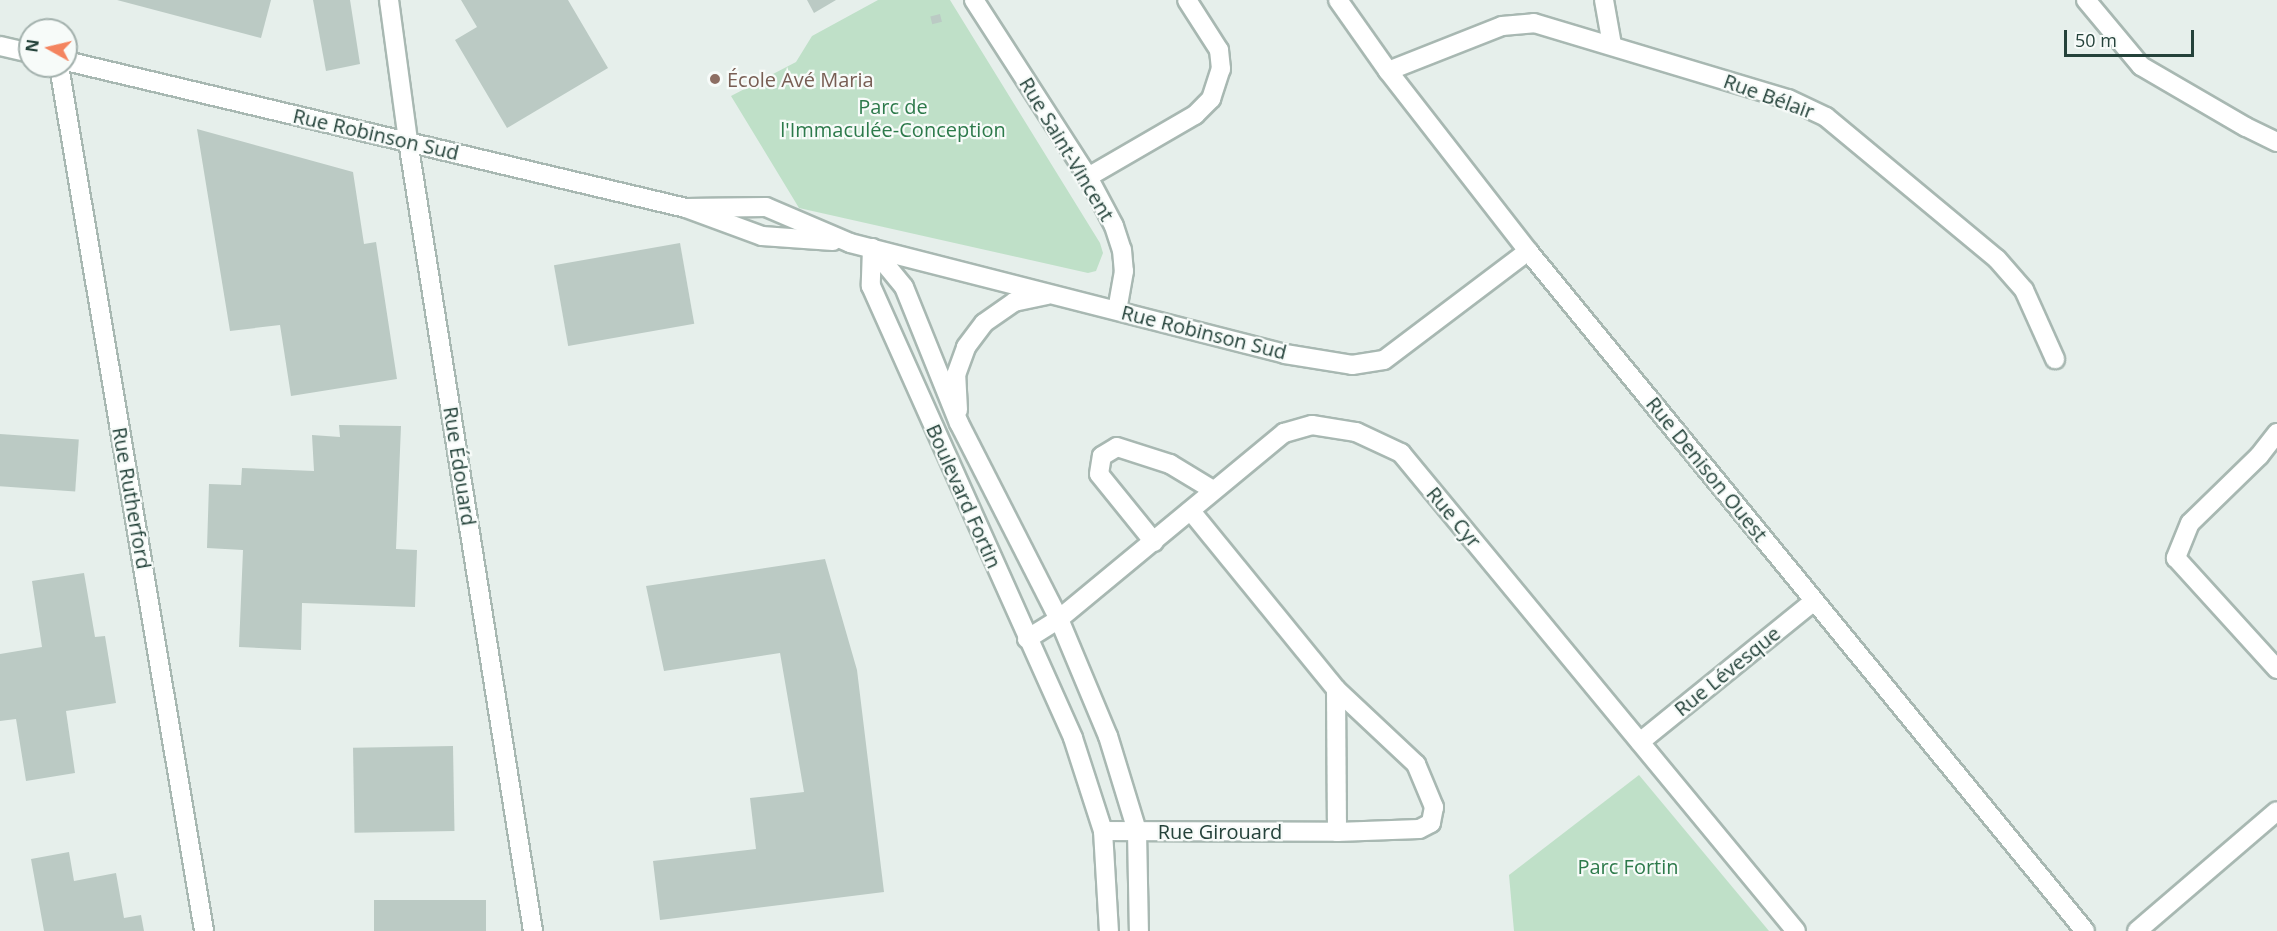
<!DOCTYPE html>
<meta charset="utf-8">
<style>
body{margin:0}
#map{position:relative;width:2277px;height:931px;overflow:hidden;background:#e6efeb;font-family:"Open Sans",sans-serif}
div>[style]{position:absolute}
.green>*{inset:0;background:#bfe0c8}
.building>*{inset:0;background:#bbcac4;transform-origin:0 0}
.roads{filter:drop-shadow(2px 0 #a8b8b2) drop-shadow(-2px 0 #a8b8b2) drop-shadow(0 2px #a8b8b2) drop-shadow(0 -2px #a8b8b2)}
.minor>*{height:18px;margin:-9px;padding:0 9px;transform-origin:9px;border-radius:9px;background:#fff}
.dots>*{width:16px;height:16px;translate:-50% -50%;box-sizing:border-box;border:3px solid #f7fbf9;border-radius:50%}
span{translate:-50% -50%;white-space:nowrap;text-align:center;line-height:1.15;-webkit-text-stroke:4.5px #f7fbf9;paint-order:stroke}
.education-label{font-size:20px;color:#785e54}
.left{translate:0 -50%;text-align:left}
.street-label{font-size:20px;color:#24423a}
.park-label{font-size:20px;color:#2d7a4b}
.north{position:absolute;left:18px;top:18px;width:60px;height:60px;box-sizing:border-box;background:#f7fbf9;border:2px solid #a3b1ad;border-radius:50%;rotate:278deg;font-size:16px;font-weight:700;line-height:24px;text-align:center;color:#24423a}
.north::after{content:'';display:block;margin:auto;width:21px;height:27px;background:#f4845f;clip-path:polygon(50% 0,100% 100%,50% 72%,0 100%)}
.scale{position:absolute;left:2064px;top:30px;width:130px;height:27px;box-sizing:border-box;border:3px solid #24423a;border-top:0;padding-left:8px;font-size:18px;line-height:21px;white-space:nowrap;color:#24423a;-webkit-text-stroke:4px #f7fbf9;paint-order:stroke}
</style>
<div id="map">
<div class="green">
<i style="clip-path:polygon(878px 0,950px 0,1100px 243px,1103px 253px,1096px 271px,1088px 273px,799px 208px,731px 96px,796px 62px,812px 36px)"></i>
<i style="clip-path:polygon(1639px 775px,1769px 931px,1514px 931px,1509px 875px)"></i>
</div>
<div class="building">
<i style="clip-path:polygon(117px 0,271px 0,261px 38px)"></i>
<i style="clip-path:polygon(313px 0,350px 0,360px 64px,326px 71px)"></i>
<i style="clip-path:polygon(461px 0,568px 0,608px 68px,507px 128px,455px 40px,477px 27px)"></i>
<i style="clip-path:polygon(807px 0,836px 0,814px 13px)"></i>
<i style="left:940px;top:14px;width:8px;height:10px;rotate:76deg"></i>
<i style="clip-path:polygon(197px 129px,353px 172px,364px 244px,376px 242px,397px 379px,291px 396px,280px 325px,230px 331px)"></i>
<i style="left:680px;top:243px;width:82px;height:128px;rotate:80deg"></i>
<i style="clip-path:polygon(339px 425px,401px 426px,396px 549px,417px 550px,415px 607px,302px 603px,301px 650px,239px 647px,243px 550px,207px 548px,209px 484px,241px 485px,242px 468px,314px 471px,312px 435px,340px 437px)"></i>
<i style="left:0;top:434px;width:79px;height:52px;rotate:4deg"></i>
<i style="clip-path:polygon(825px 559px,857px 670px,884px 892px,660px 920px,653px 861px,756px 849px,750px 798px,804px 792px,780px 653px,664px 671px,646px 586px)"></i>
<i style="clip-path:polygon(84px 573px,95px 637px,105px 636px,116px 703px,66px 711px,75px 773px,26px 781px,16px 719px,0 721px,0 654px,42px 647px,32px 581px)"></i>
<i style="left:453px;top:746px;width:85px;height:100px;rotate:89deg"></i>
<i style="clip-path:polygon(69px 852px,74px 881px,116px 873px,124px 918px,141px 915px,144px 931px,44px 931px,31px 859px)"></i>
<i style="left:374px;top:900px;width:112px;height:31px"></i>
</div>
<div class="roads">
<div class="minor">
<i style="left:389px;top:0;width:142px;rotate:82.3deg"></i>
<i style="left:408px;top:141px;width:800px;rotate:81.01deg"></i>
<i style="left:974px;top:0;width:211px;rotate:57.2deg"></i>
<i style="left:1088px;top:177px;width:55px;rotate:62deg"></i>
<i style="left:1114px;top:226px;width:25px;rotate:72deg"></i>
<i style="left:1122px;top:250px;width:21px;rotate:85deg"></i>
<i style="left:1124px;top:271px;width:39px;rotate:100deg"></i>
<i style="left:1338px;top:0;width:87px;rotate:54.8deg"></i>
<i style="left:1388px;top:71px;width:228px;rotate:52.1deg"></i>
<i style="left:1528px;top:251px;width:879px;rotate:50.68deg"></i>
<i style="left:1604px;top:0;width:46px;rotate:79.9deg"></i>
<i style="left:2086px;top:0;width:86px;rotate:50.2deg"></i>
<i style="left:2141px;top:66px;width:121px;rotate:30.2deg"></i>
<i style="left:2246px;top:127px;width:34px;rotate:26deg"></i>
<i style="left:0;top:46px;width:31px;rotate:13deg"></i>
<i style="left:66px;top:61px;width:637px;rotate:13.34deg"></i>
<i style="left:686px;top:208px;width:81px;rotate:20.2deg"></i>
<i style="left:762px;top:236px;width:71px;rotate:4deg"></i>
<i style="left:59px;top:66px;width:877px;rotate:80.48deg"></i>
<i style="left:1388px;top:71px;width:123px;rotate:-21.5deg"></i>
<i style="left:1502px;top:26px;width:32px;rotate:-5deg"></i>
<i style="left:1534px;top:23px;width:265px;rotate:16.7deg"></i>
<i style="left:1788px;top:99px;width:42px;rotate:25.3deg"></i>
<i style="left:1826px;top:117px;width:222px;rotate:39.7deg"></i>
<i style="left:1997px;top:259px;width:41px;rotate:48.9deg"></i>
<i style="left:2024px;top:290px;width:76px;rotate:65.8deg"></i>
<i style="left:1088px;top:177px;width:124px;rotate:-30.1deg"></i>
<i style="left:1195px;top:115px;width:23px;rotate:-45deg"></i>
<i style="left:1211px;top:99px;width:32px;rotate:-72deg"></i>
<i style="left:1221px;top:69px;width:19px;rotate:-96deg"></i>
<i style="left:1219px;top:50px;width:59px;rotate:-122.6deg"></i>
<i style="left:686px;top:208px;width:80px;rotate:-0.7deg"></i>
<i style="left:766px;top:207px;width:91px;rotate:23.2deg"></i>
<i style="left:850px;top:243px;width:449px;rotate:14.3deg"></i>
<i style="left:1285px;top:354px;width:68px;rotate:9.3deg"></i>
<i style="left:1352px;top:365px;width:32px;rotate:-9deg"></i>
<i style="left:1384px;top:360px;width:181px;rotate:-37.1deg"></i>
<i style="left:872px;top:248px;width:50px;rotate:50.6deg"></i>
<i style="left:904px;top:287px;width:147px;rotate:68deg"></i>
<i style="left:959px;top:423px;width:220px;rotate:63deg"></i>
<i style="left:1059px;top:619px;width:127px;rotate:67.3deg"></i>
<i style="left:1108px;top:736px;width:99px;rotate:73deg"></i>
<i style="left:1137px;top:831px;width:100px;rotate:88.9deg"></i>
<i style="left:872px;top:248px;width:38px;rotate:92deg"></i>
<i style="left:871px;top:286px;width:495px;rotate:65.9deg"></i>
<i style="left:1073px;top:738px;width:98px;rotate:72.1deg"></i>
<i style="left:1103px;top:831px;width:100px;rotate:86.6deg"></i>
<i style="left:958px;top:410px;width:35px;rotate:-93deg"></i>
<i style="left:956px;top:375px;width:30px;rotate:-70deg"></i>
<i style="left:966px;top:347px;width:30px;rotate:-53deg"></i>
<i style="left:984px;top:323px;width:37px;rotate:-35deg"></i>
<i style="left:1014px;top:302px;width:34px;rotate:-12deg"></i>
<i style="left:2277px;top:433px;width:29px;rotate:128deg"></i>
<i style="left:2259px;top:456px;width:96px;rotate:135.8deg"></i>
<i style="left:2190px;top:523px;width:38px;rotate:112deg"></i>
<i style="left:2176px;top:558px;width:150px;rotate:47.7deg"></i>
<i style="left:1154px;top:542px;width:87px;rotate:-129deg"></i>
<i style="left:1099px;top:474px;width:18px;rotate:-81deg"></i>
<i style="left:1102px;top:456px;width:17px;rotate:-31deg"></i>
<i style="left:1117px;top:447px;width:56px;rotate:17.8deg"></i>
<i style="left:1170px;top:464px;width:50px;rotate:31.2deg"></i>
<i style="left:1027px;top:639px;width:38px;rotate:-32deg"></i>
<i style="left:1059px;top:619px;width:292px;rotate:-39.6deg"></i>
<i style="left:1284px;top:433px;width:29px;rotate:-16deg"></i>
<i style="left:1312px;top:425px;width:45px;rotate:9deg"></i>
<i style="left:1356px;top:432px;width:50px;rotate:25deg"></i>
<i style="left:1401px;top:453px;width:620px;rotate:50.43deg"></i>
<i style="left:1336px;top:689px;width:110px;rotate:43.2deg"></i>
<i style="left:1416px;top:764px;width:47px;rotate:67.3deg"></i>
<i style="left:1434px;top:807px;width:16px;rotate:101deg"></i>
<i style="left:1431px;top:823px;width:13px;rotate:153deg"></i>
<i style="left:1419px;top:829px;width:82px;rotate:177.9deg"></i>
<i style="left:1640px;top:742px;width:224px;rotate:-39deg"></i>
<i style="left:1103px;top:831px;width:234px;rotate:0.2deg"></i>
<i style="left:1337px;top:832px;width:143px;rotate:-90.4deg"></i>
<i style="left:1336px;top:689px;width:230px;rotate:-129.2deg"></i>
<i style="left:2137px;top:931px;width:184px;rotate:-40.6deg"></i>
</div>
</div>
<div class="dots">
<i style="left:715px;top:79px;background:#8d6e63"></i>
</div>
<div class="education-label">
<span class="left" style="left:727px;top:79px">École Avé Maria</span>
</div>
<div class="street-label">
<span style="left:1769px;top:96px;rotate:20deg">Rue Bélair</span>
<span style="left:376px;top:134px;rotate:13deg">Rue Robinson Sud</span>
<span style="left:1067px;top:149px;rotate:59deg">Rue Saint-Vincent</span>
<span style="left:1204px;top:332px;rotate:14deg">Rue Robinson Sud</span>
<span style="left:460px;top:466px;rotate:81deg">Rue Édouard</span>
<span style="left:1707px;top:469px;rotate:51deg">Rue Denison Ouest</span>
<span style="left:964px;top:496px;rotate:66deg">Boulevard Fortin</span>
<span style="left:132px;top:498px;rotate:80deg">Rue Rutherford</span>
<span style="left:1454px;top:517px;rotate:50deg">Rue Cyr</span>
<span style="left:1727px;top:671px;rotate:-39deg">Rue Lévesque</span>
<span style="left:1220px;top:831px">Rue Girouard</span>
</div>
<div class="park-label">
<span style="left:893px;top:118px">Parc de<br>l'Immaculée-Conception</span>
<span style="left:1628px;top:866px">Parc Fortin</span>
</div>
<div class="north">N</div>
<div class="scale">50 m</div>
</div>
